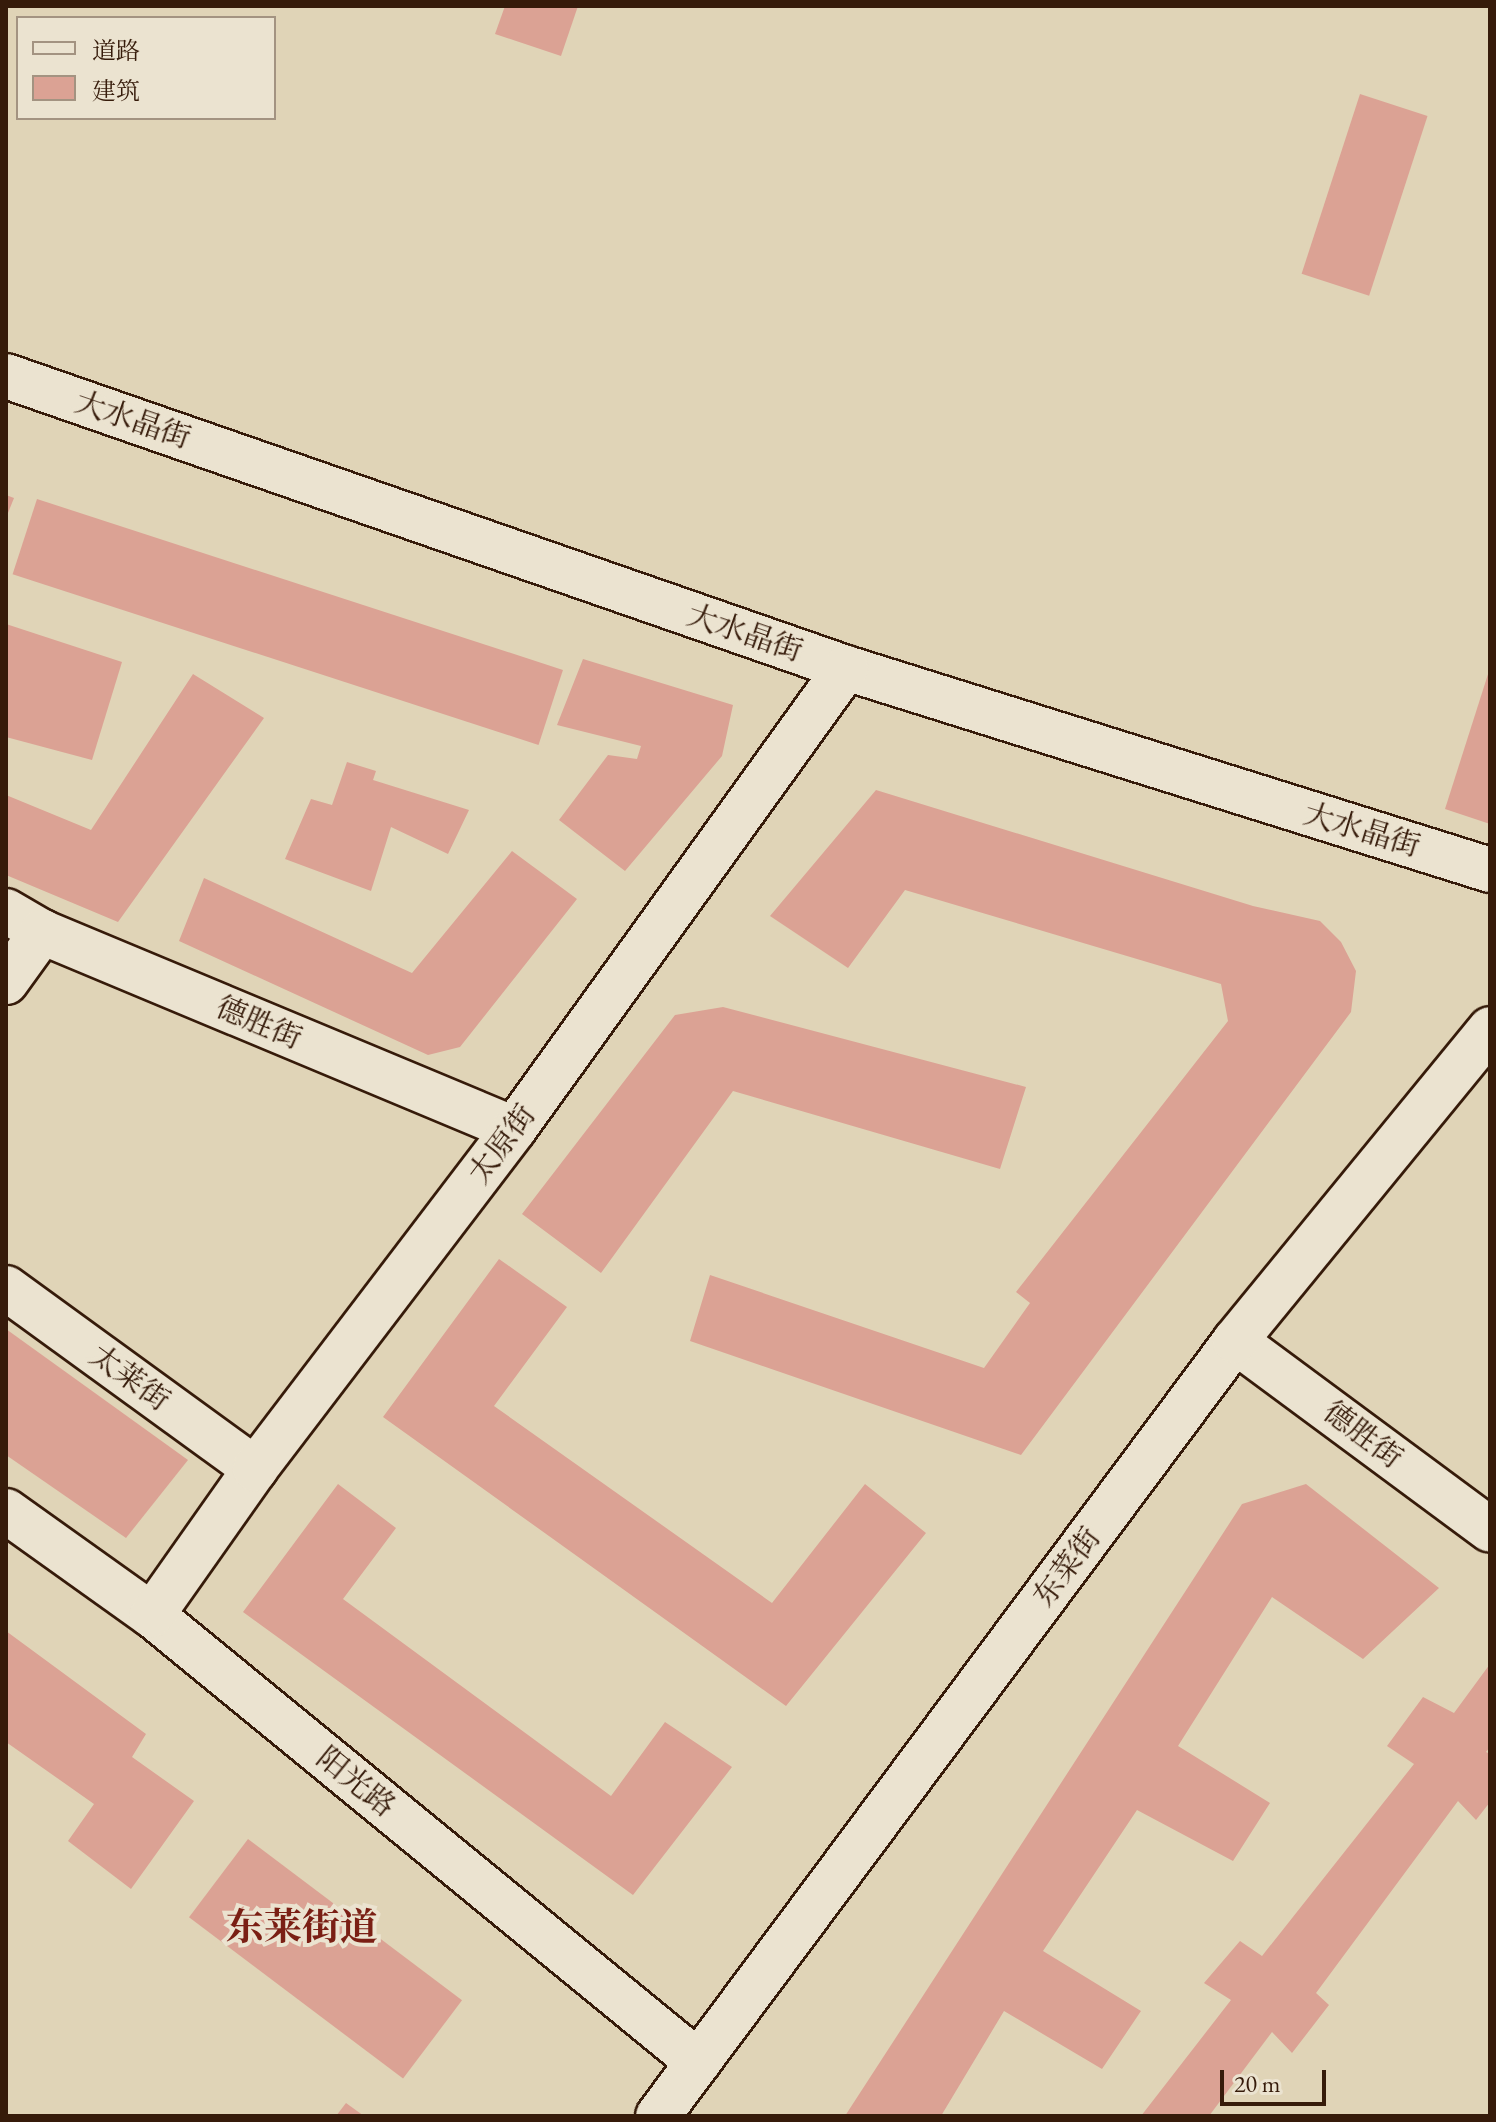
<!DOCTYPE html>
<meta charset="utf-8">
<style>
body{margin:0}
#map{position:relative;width:1496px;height:2122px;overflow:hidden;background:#e0d4b7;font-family:"EB Garamond","Noto Serif SC",serif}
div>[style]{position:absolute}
.building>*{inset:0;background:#dba294;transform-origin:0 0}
.roads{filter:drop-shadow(2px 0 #361b0a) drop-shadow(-2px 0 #361b0a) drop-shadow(0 2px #361b0a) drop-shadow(0 -2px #361b0a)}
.secondary>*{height:44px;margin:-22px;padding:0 22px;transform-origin:22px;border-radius:22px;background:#ebe3d0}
span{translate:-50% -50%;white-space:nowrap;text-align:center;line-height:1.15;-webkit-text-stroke:8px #ebe3d0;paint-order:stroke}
.street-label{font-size:30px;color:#361b0a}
.district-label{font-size:38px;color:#7a1f14;font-weight:700}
.frame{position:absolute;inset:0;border:8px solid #361b0a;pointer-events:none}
.legend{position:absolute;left:16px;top:16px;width:260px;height:104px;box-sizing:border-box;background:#ebe3d0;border:2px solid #a39381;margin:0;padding:10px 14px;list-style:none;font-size:24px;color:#361b0a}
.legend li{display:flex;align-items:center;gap:16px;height:40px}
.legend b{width:40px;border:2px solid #a39381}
.scale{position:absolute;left:1220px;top:2070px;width:106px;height:36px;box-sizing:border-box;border:4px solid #361b0a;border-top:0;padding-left:10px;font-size:24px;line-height:28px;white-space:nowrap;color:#361b0a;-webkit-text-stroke:6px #ebe3d0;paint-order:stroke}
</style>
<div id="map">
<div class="building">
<i style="clip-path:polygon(505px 6px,578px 6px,561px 56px,495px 34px)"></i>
<i style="left:1360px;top:94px;width:71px;height:189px;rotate:18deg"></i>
<i style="clip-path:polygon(6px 495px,14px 498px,6px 518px)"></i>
<i style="left:37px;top:499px;width:553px;height:79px;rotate:18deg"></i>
<i style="clip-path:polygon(6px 624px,122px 662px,92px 760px,6px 737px)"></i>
<i style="clip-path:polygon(583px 659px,733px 705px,722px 756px,625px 871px,559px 820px,608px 755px,637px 759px,641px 746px,557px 725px)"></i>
<i style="clip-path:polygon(1489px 671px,1490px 671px,1490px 824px,1445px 809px)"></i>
<i style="clip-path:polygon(193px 674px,264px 718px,118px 922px,6px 875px,6px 795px,91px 830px)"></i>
<i style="clip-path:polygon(347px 762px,376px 771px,373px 780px,469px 810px,448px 854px,391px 827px,371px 891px,285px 859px,311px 799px,332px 805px)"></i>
<i style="clip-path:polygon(876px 790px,1253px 906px,1320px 921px,1341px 942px,1356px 971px,1351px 1012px,1021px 1455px,690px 1341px,710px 1275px,984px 1368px,1030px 1303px,1016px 1292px,1228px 1021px,1221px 984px,905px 890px,848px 968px,770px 916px)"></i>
<i style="clip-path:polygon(512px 851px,577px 899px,460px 1047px,428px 1055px,179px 941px,204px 878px,412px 973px)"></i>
<i style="clip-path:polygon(723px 1007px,1026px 1087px,1000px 1169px,733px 1091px,601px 1273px,522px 1214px,675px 1015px)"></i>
<i style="clip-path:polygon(499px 1259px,567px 1307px,494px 1406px,772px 1603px,865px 1484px,926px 1533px,786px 1706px,383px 1417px)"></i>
<i style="clip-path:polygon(6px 1329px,188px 1460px,126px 1538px,6px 1455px)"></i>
<i style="clip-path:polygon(338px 1484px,396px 1528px,343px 1599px,611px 1796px,665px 1722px,732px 1767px,633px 1895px,243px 1612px)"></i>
<i style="clip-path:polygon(1306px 1484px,1439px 1588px,1363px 1659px,1272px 1597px,1178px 1746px,1270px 1803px,1233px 1861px,1137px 1810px,1043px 1951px,1141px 2011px,1102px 2069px,1004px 2011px,941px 2116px,845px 2116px,1242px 1504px)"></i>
<i style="clip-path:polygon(6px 1631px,146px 1734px,132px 1757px,194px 1801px,131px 1889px,68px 1841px,94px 1804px,6px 1742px)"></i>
<i style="clip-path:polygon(1490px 1664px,1490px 1747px,1486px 1752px,1490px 1754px,1490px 1802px,1476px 1820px,1458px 1801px,1316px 1993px,1329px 2005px,1292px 2053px,1272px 2032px,1209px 2116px,1141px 2116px,1231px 2000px,1204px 1983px,1240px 1941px,1262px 1956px,1414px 1764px,1387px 1746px,1423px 1697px,1454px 1713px)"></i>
<i style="left:248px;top:1839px;width:268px;height:98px;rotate:37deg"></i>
<i style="clip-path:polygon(346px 2103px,364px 2116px,336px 2116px)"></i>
</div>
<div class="roads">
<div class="secondary">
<i style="left:6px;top:376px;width:889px;rotate:19.17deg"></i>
<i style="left:846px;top:668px;width:675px;rotate:17.41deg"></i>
<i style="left:6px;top:911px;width:42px;rotate:30.3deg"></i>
<i style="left:42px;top:932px;width:511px;rotate:22.65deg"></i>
<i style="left:6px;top:982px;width:62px;rotate:-54.2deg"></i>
<i style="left:6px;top:1288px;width:308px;rotate:36deg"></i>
<i style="left:1235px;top:1341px;width:317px;rotate:36.5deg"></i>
<i style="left:6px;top:1511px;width:179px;rotate:35.5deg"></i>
<i style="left:152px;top:1615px;width:706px;rotate:39.31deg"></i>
<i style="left:152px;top:1615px;width:179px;rotate:-54.8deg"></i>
<i style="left:255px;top:1469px;width:427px;rotate:-52.7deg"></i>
<i style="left:514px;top:1129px;width:568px;rotate:-54.24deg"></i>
<i style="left:658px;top:2116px;width:966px;rotate:-53.33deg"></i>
<i style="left:1235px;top:1341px;width:403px;rotate:-50.7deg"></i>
</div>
</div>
<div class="street-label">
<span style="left:133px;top:420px;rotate:19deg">大水晶街</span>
<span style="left:745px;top:633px;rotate:19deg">大水晶街</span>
<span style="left:1362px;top:830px;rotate:17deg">大水晶街</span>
<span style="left:259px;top:1023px;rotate:23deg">德胜街</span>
<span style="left:502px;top:1144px;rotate:-53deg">太原街</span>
<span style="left:130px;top:1378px;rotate:36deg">太莱街</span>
<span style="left:1363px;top:1435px;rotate:37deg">德胜街</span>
<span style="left:1067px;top:1567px;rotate:-53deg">东菜街</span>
<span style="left:356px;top:1782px;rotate:39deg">阳光路</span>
</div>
<div class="district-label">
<span style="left:302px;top:1927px">东莱街道</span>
</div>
<div class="frame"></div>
<ul class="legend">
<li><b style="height:10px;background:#ebe3d0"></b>道路</li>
<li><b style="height:22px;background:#dba294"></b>建筑</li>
</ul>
<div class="scale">20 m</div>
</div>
